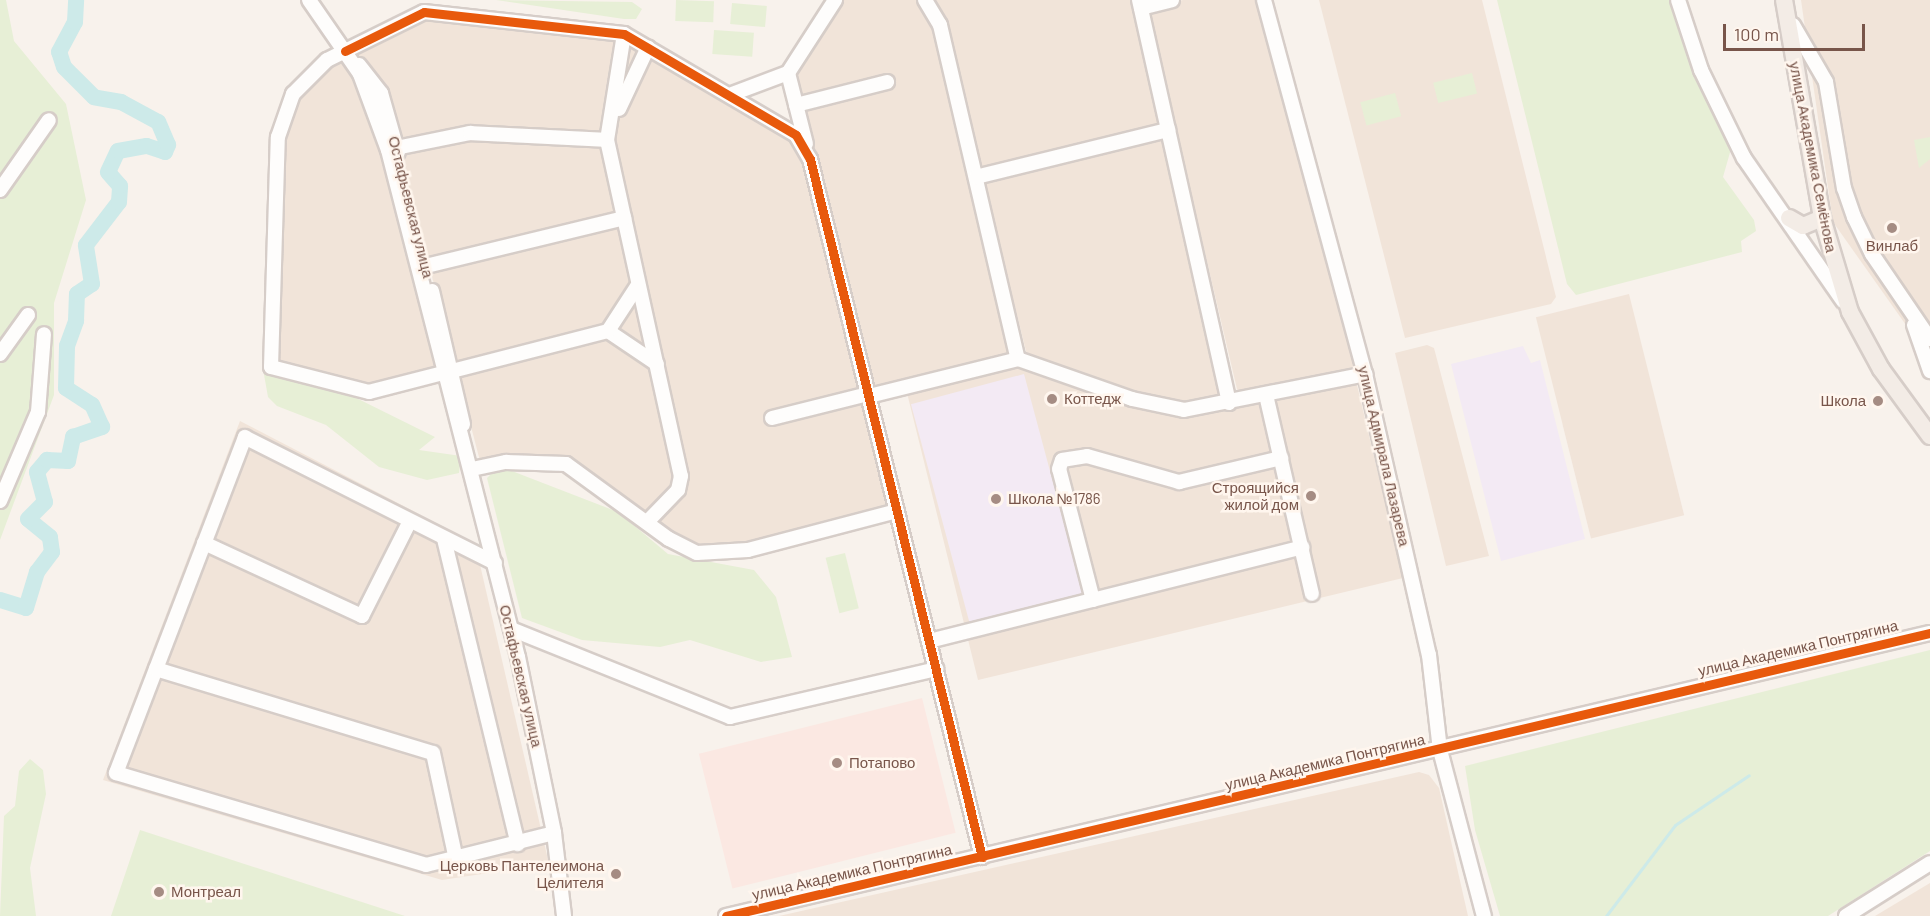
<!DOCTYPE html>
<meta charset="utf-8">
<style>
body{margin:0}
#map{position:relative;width:1930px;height:916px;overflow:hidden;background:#f8f2ec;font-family:Barlow,sans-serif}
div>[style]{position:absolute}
.residential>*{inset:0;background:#f1e4d9;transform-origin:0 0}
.commercial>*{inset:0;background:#fbe8e2;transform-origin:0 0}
.education>*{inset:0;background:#f3eaf4;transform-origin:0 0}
.green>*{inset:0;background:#e7efd6;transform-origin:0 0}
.stream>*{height:3px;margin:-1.5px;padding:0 1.5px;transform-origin:1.5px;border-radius:1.5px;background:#cdeae9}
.river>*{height:16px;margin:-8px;padding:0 8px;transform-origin:8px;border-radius:8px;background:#cdeae9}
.roads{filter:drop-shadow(2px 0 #d6cdc8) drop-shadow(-2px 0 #d6cdc8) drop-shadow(0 2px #d6cdc8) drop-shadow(0 -2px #d6cdc8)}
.minor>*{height:14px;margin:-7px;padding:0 7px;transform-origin:7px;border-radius:7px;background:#fefdfc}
.major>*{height:16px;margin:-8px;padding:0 8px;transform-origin:8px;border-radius:8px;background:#f3ece6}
.cycleway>*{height:9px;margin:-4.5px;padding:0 4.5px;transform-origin:4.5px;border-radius:4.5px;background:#e8590c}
.dots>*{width:16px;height:16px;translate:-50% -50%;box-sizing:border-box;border:3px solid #fff6ee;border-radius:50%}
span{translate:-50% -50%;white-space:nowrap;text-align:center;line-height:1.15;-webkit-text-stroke:5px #fff6ee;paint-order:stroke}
.street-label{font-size:15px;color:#78554a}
.poi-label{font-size:15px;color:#78554a}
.left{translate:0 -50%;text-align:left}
.right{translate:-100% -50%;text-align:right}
.scale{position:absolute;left:1723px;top:24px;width:142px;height:27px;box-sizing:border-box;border:3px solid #78554a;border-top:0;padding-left:8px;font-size:18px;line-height:21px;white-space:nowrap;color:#78554a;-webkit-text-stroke:4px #fff6ee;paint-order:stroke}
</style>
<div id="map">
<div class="residential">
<i style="clip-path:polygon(838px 0,917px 0,924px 7px,943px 54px,1013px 354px,872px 387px,792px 74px)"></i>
<i style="clip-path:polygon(927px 0,1136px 0,1162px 126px,981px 167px)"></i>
<i style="clip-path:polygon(1183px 0,1262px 0,1355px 358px,1354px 372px,1244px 396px,1237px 389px,1149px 15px,1154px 7px)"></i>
<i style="clip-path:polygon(1319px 0,1482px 0,1556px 297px,1551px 304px,1405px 338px)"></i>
<i style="clip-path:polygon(1801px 0,1930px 0,1930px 359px,1833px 222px)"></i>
<i style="clip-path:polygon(421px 15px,631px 43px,788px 134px,807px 171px,888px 508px,738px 546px,702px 545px,675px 536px,572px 464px,480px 461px,390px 115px,357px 51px)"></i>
<i style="clip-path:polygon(337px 51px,354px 71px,379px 135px,437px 367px,364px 385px,275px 368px,280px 136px,295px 96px)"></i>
<i style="clip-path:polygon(1163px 134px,1227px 398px,1199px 406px,1154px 401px,1027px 355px,983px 179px)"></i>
<i style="left:1629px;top:294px;width:228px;height:96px;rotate:76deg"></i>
<i style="clip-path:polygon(1427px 345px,1434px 348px,1489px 556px,1446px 566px,1395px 353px)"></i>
<i style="clip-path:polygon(1018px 366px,1192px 414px,1357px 385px,1403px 578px,978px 680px,907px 393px)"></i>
<i style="clip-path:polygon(240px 421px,475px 543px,549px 864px,442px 880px,103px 780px)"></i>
<i style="clip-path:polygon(1419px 772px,1429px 775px,1439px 788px,1468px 916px,779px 916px)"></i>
<i style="clip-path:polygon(1930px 883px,1930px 916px,1875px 916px)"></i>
</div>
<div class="commercial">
<i style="left:922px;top:698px;width:139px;height:230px;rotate:76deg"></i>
</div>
<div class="education">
<i style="clip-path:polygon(1523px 346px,1531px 363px,1540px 360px,1585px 539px,1501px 561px,1451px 364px)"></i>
<i style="left:1024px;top:374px;width:228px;height:117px;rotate:75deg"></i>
</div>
<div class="green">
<i style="clip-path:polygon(0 0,6px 0,14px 41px,66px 104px,86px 200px,54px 303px,54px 395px,0 540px)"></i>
<i style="clip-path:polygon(496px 0,632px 2px,642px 9px,636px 19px,624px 19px)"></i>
<i style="left:676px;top:0;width:38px;height:21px;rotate:2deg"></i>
<i style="clip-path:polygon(1497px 0,1672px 0,1695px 69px,1731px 149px,1723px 177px,1754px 220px,1756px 231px,1741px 241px,1742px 252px,1576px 295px,1567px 284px)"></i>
<i style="left:732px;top:3px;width:35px;height:21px;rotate:5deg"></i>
<i style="left:714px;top:30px;width:40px;height:24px;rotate:4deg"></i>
<i style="left:1472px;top:73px;width:21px;height:40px;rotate:76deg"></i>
<i style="left:1395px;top:93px;width:24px;height:36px;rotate:75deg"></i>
<i style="clip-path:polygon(1930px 137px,1930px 159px,1919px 168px,1914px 140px)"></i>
<i style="clip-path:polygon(263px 369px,328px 384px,435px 437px,419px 450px,461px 456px,459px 473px,427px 480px,379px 467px,326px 425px,277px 406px,268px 397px)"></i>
<i style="clip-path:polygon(499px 466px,618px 512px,668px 554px,754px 570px,776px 597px,792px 657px,761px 662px,690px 640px,660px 647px,582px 640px,522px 618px,487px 478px)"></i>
<i style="left:845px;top:553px;width:57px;height:20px;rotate:76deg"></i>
<i style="clip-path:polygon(1930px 650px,1930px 851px,1828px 916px,1500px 916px,1475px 830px,1465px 766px)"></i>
<i style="clip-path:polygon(30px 759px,43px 770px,46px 794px,30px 868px,36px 916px,0 916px,4px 816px,15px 806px,19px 771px)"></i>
<i style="clip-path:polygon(140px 830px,405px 916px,111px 916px)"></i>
</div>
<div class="stream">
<i style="left:1606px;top:916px;width:114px;rotate:-52.8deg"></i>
<i style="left:1675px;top:825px;width:89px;rotate:-34deg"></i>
</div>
<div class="river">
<i style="left:0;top:600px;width:27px;rotate:17deg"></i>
<i style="left:26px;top:608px;width:38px;rotate:-73deg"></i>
<i style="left:37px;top:572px;width:25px;rotate:-53deg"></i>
<i style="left:52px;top:552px;width:15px;rotate:-98deg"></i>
<i style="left:50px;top:537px;width:28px;rotate:-141deg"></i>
<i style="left:28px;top:519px;width:24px;rotate:-45deg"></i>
<i style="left:45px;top:502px;width:31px;rotate:-105deg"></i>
<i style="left:37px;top:472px;width:16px;rotate:-50deg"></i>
<i style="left:47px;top:460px;width:21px;rotate:3deg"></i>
<i style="left:68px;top:461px;width:25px;rotate:-78deg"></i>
<i style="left:73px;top:437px;width:31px;rotate:-19deg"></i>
<i style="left:102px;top:427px;width:24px;rotate:-114deg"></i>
<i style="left:92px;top:405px;width:31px;rotate:-147deg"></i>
<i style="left:66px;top:388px;width:42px;rotate:-88.6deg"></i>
<i style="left:67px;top:346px;width:27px;rotate:-70deg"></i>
<i style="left:76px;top:321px;width:27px;rotate:-88deg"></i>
<i style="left:77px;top:294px;width:18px;rotate:-34deg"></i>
<i style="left:92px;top:284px;width:39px;rotate:-99deg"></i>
<i style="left:86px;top:245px;width:54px;rotate:-52.5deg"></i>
<i style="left:119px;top:202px;width:16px;rotate:-86deg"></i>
<i style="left:120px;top:186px;width:18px;rotate:-131deg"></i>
<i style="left:108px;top:172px;width:23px;rotate:-65deg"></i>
<i style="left:118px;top:151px;width:29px;rotate:-10deg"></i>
<i style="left:147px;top:146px;width:19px;rotate:18deg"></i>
<i style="left:165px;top:152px;width:8px;rotate:-67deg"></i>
<i style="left:168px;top:145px;width:25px;rotate:-113deg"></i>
<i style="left:158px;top:122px;width:42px;rotate:-151.6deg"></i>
<i style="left:121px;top:102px;width:27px;rotate:-170deg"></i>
<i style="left:94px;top:97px;width:42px;rotate:-135deg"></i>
<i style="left:64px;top:67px;width:16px;rotate:-108deg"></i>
<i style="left:59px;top:52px;width:34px;rotate:-62deg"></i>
<i style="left:75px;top:22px;width:22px;rotate:-87deg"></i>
</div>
<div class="roads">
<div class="minor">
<i style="left:309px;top:0;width:90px;rotate:55.4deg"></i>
<i style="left:360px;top:74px;width:81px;rotate:69.8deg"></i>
<i style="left:388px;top:150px;width:523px;rotate:75.62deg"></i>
<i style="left:518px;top:657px;width:180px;rotate:78.4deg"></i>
<i style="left:554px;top:833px;width:84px;rotate:83.1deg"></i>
<i style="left:925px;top:0;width:29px;rotate:59deg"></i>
<i style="left:940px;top:25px;width:343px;rotate:76.9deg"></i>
<i style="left:1139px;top:0;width:413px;rotate:77.4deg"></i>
<i style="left:1264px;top:0;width:387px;rotate:74.9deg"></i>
<i style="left:1365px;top:374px;width:288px;rotate:77.2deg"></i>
<i style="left:1429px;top:655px;width:96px;rotate:83.4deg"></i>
<i style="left:1440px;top:750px;width:172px;rotate:75.2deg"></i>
<i style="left:1678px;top:0;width:74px;rotate:71.8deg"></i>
<i style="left:1701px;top:70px;width:98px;rotate:64deg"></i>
<i style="left:1744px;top:158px;width:174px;rotate:55.3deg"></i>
<i style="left:1141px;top:8px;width:32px;rotate:-14deg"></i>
<i style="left:1793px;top:25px;width:66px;rotate:59.9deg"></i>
<i style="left:1826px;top:82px;width:108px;rotate:80.4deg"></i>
<i style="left:1844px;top:188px;width:31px;rotate:71deg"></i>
<i style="left:1854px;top:217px;width:41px;rotate:64.1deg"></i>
<i style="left:1872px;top:254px;width:103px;rotate:55.7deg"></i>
<i style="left:624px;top:34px;width:107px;rotate:99.1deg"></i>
<i style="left:607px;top:140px;width:344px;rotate:77.6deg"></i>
<i style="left:681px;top:476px;width:14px;rotate:102deg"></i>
<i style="left:678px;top:490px;width:45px;rotate:134.1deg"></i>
<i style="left:359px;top:65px;width:36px;rotate:52deg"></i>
<i style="left:381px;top:93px;width:62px;rotate:74.2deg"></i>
<i style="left:788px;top:73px;width:73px;rotate:75.8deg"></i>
<i style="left:732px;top:94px;width:60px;rotate:-20.6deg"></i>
<i style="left:788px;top:73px;width:87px;rotate:-57.2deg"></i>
<i style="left:796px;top:105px;width:94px;rotate:-14.2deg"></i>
<i style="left:619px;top:109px;width:68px;rotate:-64.9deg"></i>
<i style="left:396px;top:148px;width:76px;rotate:-11.5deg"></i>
<i style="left:470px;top:133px;width:137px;rotate:2.9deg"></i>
<i style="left:976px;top:177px;width:198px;rotate:-13.8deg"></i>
<i style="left:0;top:190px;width:85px;rotate:-55deg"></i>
<i style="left:426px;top:266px;width:204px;rotate:-13.6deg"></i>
<i style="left:432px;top:291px;width:137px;rotate:76.9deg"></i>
<i style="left:1914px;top:325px;width:49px;rotate:70.8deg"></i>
<i style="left:608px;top:331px;width:59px;rotate:34deg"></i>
<i style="left:0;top:354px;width:48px;rotate:-54.3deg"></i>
<i style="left:452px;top:371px;width:161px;rotate:-14.4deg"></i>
<i style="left:608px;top:331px;width:55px;rotate:-56.9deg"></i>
<i style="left:443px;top:373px;width:76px;rotate:165.6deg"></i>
<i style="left:369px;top:392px;width:101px;rotate:-165.7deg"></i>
<i style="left:271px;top:367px;width:230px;rotate:-88.3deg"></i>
<i style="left:278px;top:137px;width:46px;rotate:-70.8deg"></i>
<i style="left:293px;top:94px;width:48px;rotate:-45deg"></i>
<i style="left:327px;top:60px;width:108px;rotate:-26.3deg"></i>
<i style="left:424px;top:12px;width:201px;rotate:6.3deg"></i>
<i style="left:624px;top:34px;width:199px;rotate:30.4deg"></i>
<i style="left:796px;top:135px;width:28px;rotate:60deg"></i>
<i style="left:810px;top:159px;width:719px;rotate:76.16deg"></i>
<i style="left:1266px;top:395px;width:204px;rotate:77deg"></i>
<i style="left:869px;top:396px;width:154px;rotate:-13.9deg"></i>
<i style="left:1018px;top:359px;width:121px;rotate:19.3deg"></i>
<i style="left:1132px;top:399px;width:53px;rotate:11.9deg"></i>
<i style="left:1184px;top:410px;width:185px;rotate:-11.2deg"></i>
<i style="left:772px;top:418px;width:99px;rotate:-14deg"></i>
<i style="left:472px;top:469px;width:35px;rotate:-12deg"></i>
<i style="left:506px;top:462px;width:60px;rotate:1.9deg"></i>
<i style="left:566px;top:464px;width:127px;rotate:36.1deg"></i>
<i style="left:669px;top:539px;width:31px;rotate:27deg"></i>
<i style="left:697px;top:553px;width:51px;rotate:-3.4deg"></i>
<i style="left:748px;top:550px;width:154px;rotate:-14.7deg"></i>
<i style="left:0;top:501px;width:97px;rotate:-66.9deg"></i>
<i style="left:38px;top:412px;width:78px;rotate:-85.6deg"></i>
<i style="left:444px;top:539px;width:314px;rotate:76.4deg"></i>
<i style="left:204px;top:543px;width:174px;rotate:24.8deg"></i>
<i style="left:362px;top:616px;width:106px;rotate:-63.2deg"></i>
<i style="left:495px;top:563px;width:280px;rotate:-153.3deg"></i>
<i style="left:245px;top:437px;width:360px;rotate:111deg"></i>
<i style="left:116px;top:773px;width:323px;rotate:16.5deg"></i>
<i style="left:426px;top:865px;width:132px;rotate:-14deg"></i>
<i style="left:1093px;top:600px;width:135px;rotate:-104.5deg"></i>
<i style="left:1059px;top:469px;width:9px;rotate:-72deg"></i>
<i style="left:1062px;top:460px;width:25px;rotate:-9deg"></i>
<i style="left:1087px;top:456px;width:96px;rotate:15.8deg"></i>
<i style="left:1179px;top:482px;width:105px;rotate:-13.2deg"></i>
<i style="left:511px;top:629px;width:236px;rotate:21.9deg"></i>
<i style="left:730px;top:717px;width:212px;rotate:-13.1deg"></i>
<i style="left:929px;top:641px;width:385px;rotate:-14.1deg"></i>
<i style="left:156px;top:669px;width:289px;rotate:16.9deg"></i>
<i style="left:433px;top:753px;width:108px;rotate:77.8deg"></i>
<i style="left:726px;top:916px;width:1237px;rotate:-13.23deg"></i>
<i style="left:1846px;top:916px;width:99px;rotate:-32.2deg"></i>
</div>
<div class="major">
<i style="left:1784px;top:0;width:221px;rotate:80.1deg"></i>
<i style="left:1822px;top:218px;width:98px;rotate:73.4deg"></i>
<i style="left:1850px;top:312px;width:65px;rotate:61.5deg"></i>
<i style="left:1881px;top:369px;width:83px;rotate:53.8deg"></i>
<i style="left:1789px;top:218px;width:16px;rotate:30deg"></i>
<i style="left:1803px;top:226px;width:21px;rotate:-23deg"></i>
</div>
</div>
<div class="cycleway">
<i style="left:345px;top:51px;width:88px;rotate:-26.3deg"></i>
<i style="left:424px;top:12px;width:201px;rotate:6.3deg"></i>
<i style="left:624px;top:34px;width:199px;rotate:30.4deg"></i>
<i style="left:796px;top:135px;width:28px;rotate:60deg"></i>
<i style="left:810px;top:159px;width:719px;rotate:76.16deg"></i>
<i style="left:726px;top:916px;width:1237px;rotate:-13.23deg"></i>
</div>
<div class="dots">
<i style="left:1892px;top:228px;background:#a58c83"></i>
<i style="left:1052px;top:399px;background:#a58c83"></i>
<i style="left:1878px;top:401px;background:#a58c83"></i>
<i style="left:1311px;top:496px;background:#a58c83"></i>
<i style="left:996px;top:499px;background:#a58c83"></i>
<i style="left:837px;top:763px;background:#a58c83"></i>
<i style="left:616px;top:874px;background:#a58c83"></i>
<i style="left:159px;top:892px;background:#a58c83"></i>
</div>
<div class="street-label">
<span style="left:1813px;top:157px;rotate:79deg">улица Академика Семёнова</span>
<span style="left:411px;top:207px;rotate:76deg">Остафьевская улица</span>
<span style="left:1384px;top:456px;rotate:77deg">улица Адмирала Лазарева</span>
<span style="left:1798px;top:648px;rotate:-13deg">улица Академика Понтрягина</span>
<span style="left:521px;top:676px;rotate:77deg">Остафьевская улица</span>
<span style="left:1325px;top:762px;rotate:-13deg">улица Академика Понтрягина</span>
<span style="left:852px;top:872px;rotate:-13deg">улица Академика Понтрягина</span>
</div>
<div class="poi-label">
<span style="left:1892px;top:246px">Винлаб</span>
<span class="left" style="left:1064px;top:399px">Коттедж</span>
<span class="right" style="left:1866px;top:401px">Школа</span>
<span class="right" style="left:1299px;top:496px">Строящийся<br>жилой дом</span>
<span class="left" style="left:1008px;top:499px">Школа №1786</span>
<span class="left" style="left:849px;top:763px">Потапово</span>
<span class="right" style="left:604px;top:874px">Церковь Пантелеимона<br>Целителя</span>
<span class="left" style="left:171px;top:892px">Монтреал</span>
</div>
<div class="scale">100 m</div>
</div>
